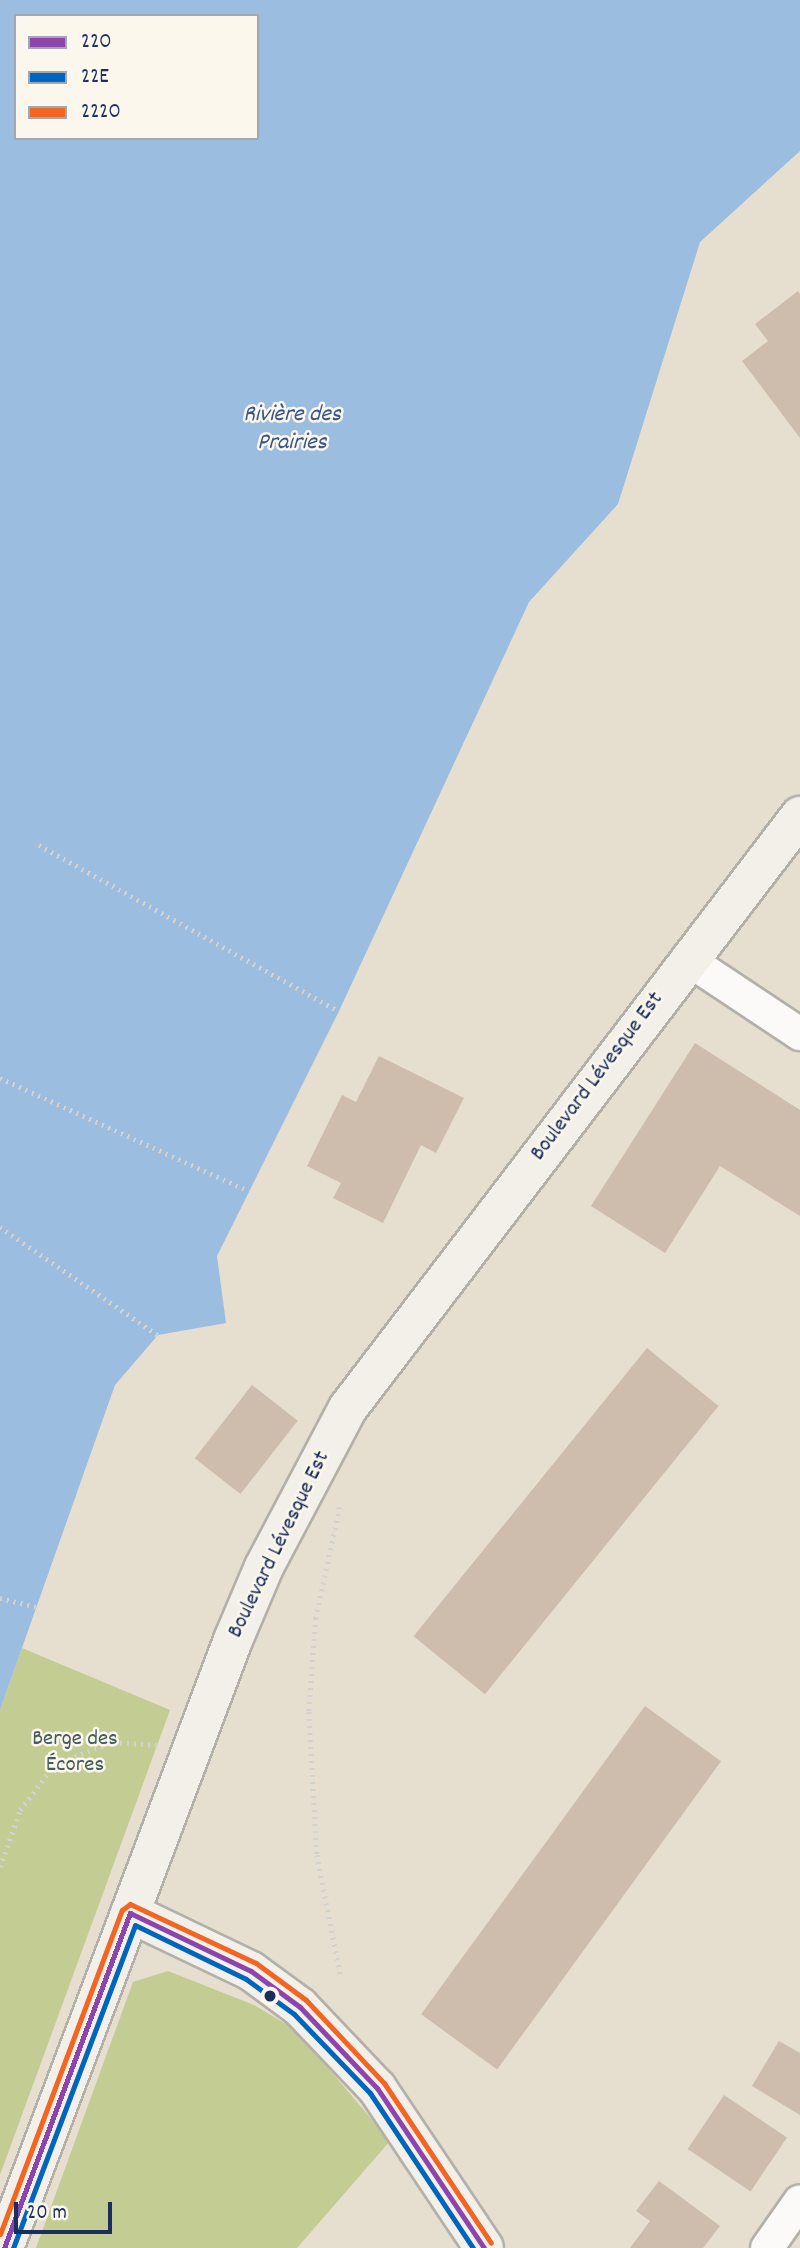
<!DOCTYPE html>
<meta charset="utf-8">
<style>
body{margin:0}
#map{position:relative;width:800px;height:2248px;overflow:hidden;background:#e6dece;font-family:Dekko,sans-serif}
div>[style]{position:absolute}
.green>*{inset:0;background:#c3cc93}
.water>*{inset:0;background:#9abde0}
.building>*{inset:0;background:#cebcad;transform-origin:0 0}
.path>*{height:4.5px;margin-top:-2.25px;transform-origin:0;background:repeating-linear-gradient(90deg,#d3d2d1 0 2px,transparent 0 7px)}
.roads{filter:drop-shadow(2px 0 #b3b0aa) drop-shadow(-2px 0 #b3b0aa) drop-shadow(0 2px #b3b0aa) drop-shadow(0 -2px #b3b0aa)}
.street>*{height:32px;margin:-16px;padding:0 16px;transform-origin:16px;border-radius:16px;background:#fbfaf8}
.secondary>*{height:38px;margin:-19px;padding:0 19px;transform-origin:19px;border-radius:19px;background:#f3f0e9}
.bus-1>*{height:5px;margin:-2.5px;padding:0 2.5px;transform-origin:2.5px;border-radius:2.5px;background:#8e44ad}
.bus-2>*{height:5px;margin:-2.5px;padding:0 2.5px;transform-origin:2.5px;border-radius:2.5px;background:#0065bd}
.bus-3>*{height:5px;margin:-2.5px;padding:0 2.5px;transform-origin:2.5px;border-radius:2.5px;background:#f26522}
.dots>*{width:19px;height:19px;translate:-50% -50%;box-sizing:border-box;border:4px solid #fbf7ec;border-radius:50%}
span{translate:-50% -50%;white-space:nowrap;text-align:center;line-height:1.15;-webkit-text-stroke:5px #fbf7ec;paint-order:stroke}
.street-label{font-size:23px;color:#1b2f5e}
.park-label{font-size:23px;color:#455a5f}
.water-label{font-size:24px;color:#385587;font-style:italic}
.legend{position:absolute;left:14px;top:14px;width:245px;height:126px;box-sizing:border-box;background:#fbf7ec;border:2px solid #a1a7b3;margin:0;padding:9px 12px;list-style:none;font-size:21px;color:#1b2f5e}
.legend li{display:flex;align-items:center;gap:14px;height:35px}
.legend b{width:35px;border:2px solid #a1a7b3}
.scale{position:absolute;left:14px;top:2202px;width:98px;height:32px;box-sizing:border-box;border:4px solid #1b2f5e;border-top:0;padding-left:9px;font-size:21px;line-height:24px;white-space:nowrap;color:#1b2f5e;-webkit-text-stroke:5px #fbf7ec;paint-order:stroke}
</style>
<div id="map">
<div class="green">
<i style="clip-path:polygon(22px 1648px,170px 1710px,0 2175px,0 1710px)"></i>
<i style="clip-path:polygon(168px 1971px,254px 2005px,296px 2030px,390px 2141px,297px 2248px,36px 2248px,133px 1982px)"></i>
</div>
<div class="water">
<i style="clip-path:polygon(evenodd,0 0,800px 0,800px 151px,700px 242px,618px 504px,529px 602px,339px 1011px,217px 1256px,226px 1323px,158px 1335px,115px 1385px,0 1710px,0 0,16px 16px,257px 16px,257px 138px,16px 138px,16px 16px)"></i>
</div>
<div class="building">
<i style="clip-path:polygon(798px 291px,800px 294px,800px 438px,742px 361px,768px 341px,755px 324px)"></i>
<i style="clip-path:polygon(695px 1043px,800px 1110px,800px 1216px,720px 1166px,665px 1253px,591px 1206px)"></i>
<i style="clip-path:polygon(379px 1056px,464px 1098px,436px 1153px,421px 1145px,383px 1223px,333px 1198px,341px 1183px,307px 1166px,342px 1095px,356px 1102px)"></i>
<i style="left:647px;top:1348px;width:92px;height:371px;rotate:39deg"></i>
<i style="left:252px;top:1385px;width:58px;height:93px;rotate:38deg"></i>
<i style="left:645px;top:1706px;width:94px;height:381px;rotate:36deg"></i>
<i style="clip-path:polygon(779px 2041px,800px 2053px,800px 2115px,752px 2086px)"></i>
<i style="left:724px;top:2095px;width:76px;height:65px;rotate:34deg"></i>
<i style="clip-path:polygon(659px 2181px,720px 2226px,703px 2248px,630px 2248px,650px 2221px,636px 2211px)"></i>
</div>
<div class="path">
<i style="left:39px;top:845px;width:343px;rotate:29deg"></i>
<i style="left:0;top:1078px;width:271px;rotate:24.4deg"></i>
<i style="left:0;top:1227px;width:191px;rotate:34.4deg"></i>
<i style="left:340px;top:1507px;width:114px;rotate:102.2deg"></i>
<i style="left:316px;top:1618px;width:94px;rotate:94.3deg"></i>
<i style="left:309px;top:1712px;width:143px;rotate:86.8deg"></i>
<i style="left:317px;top:1855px;width:124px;rotate:78.9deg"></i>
<i style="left:0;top:1598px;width:37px;rotate:14deg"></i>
<i style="left:0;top:1867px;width:60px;rotate:-70.7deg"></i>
<i style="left:20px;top:1810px;width:58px;rotate:-52.7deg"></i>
<i style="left:55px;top:1764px;width:62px;rotate:-20.8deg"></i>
<i style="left:113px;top:1742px;width:44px;rotate:3.9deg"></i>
</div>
<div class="roads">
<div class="street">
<i style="left:687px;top:959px;width:136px;rotate:33.6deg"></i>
<i style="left:767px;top:2248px;width:57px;rotate:-54.9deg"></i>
</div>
<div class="secondary">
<i style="left:130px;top:1913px;width:134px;rotate:25.6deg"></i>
<i style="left:251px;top:1971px;width:61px;rotate:36.3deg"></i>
<i style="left:300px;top:2007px;width:112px;rotate:46.5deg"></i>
<i style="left:377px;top:2088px;width:192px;rotate:56.2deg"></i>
<i style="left:4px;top:2248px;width:650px;rotate:-69.36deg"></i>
<i style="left:233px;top:1640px;width:79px;rotate:-67deg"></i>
<i style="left:264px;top:1567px;width:180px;rotate:-62.2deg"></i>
<i style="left:348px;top:1408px;width:745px;rotate:-52.64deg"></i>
</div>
</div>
<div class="bus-1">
<i style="left:4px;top:2248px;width:358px;rotate:-69.4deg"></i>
<i style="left:130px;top:1913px;width:134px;rotate:25.6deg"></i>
<i style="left:251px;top:1971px;width:61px;rotate:36.3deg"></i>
<i style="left:300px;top:2007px;width:112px;rotate:46.5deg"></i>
<i style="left:377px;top:2088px;width:192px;rotate:56.2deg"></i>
</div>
<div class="bus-2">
<i style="left:13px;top:2248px;width:345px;rotate:-69.3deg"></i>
<i style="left:135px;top:1925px;width:123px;rotate:25.9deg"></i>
<i style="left:246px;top:1979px;width:59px;rotate:36.1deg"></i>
<i style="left:294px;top:2014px;width:110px;rotate:46.1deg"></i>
<i style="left:370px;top:2093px;width:186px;rotate:56.4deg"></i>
</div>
<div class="bus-3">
<i style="left:0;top:2234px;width:346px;rotate:-69.4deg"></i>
<i style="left:122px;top:1910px;width:10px;rotate:-37deg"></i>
<i style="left:130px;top:1904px;width:139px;rotate:25.1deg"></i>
<i style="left:256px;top:1963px;width:62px;rotate:36.5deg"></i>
<i style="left:306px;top:2000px;width:114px;rotate:46.8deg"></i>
<i style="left:384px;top:2083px;width:192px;rotate:56.2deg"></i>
</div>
<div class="dots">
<i style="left:270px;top:1996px;background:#1b2f5e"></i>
</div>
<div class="street-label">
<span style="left:598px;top:1077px;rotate:-53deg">Boulevard Lévesque Est</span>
<span style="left:280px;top:1545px;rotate:-64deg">Boulevard Lévesque Est</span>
</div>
<div class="park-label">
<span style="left:75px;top:1753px">Berge des<br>Écores</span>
</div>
<div class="water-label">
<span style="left:292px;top:430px">Rivière des<br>Prairies</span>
</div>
<ul class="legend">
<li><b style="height:9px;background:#8e44ad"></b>22O</li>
<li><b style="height:9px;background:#0065bd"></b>22E</li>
<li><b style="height:9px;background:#f26522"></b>222O</li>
</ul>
<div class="scale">20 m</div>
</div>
